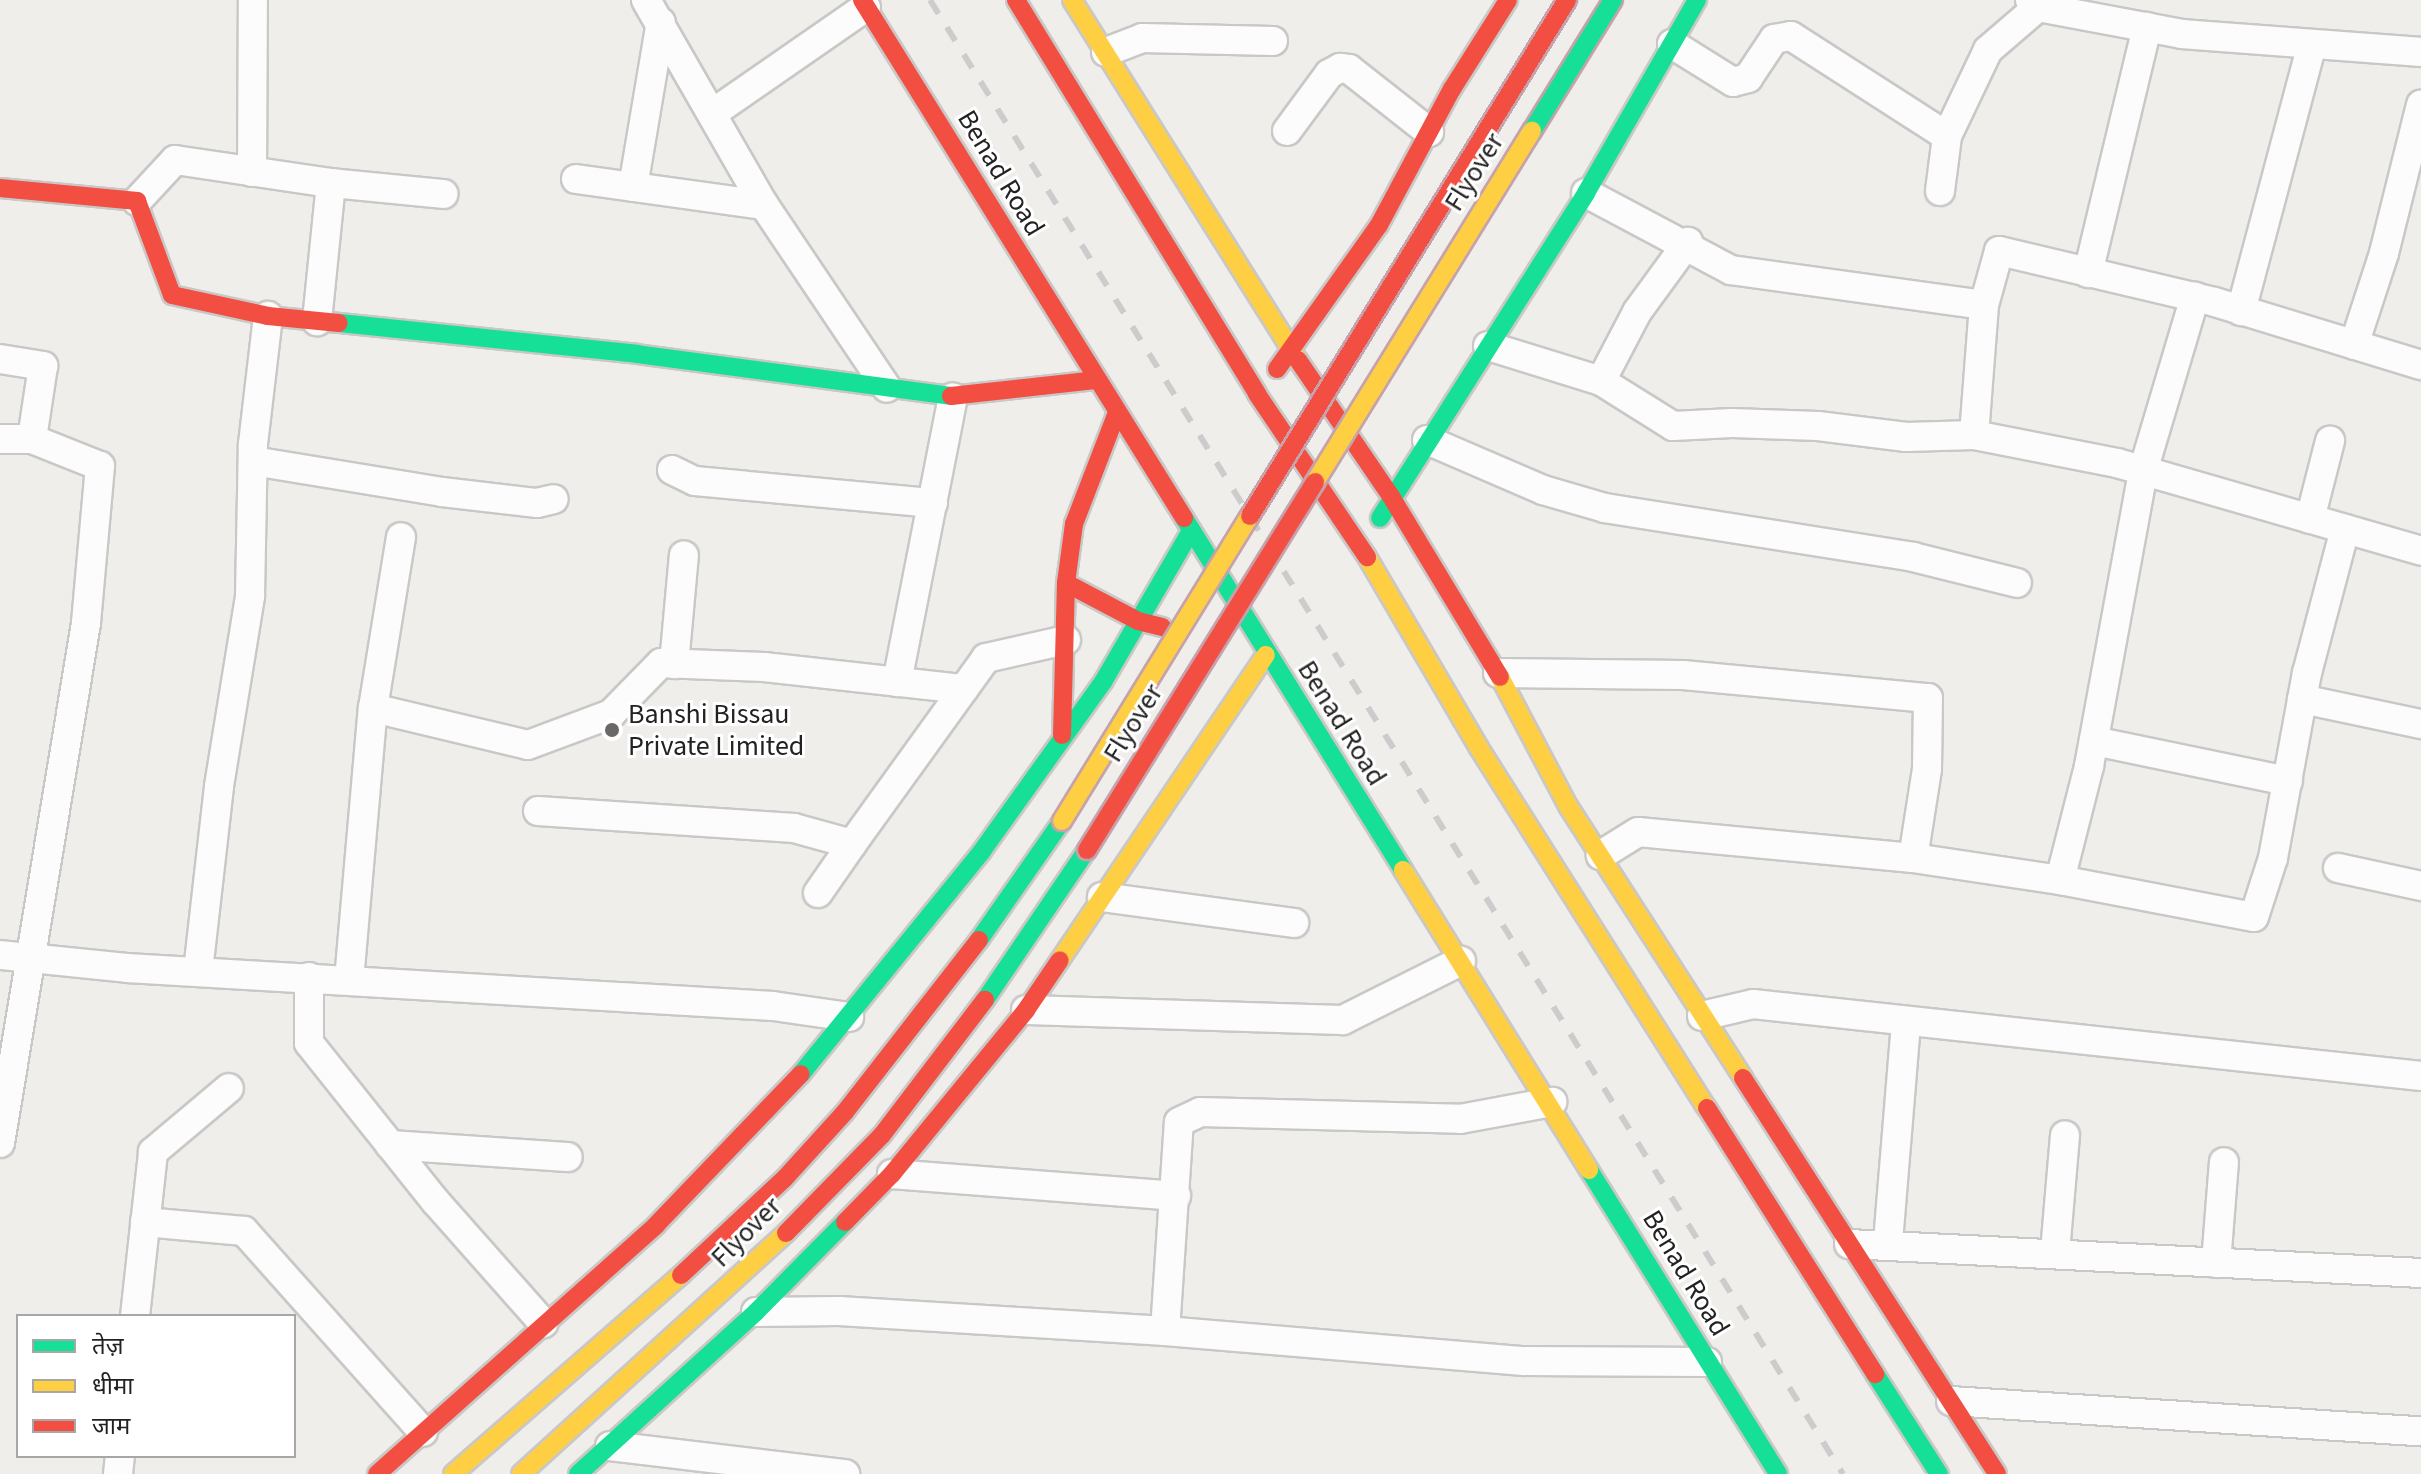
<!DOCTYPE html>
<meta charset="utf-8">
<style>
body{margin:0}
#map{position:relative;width:2421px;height:1474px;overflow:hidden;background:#f0eeeb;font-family:"Source Sans 3","Noto Sans Devanagari",sans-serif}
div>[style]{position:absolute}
.roads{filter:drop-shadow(2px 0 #c9c8c7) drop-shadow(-2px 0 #c9c8c7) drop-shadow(0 2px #c9c8c7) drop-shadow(0 -2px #c9c8c7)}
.street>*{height:28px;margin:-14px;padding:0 14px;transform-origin:14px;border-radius:14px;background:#fdfcfc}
.fast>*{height:18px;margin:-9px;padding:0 9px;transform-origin:9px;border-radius:9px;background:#16e098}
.slow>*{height:18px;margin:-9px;padding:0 9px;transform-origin:9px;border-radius:9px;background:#ffcf43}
.jam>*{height:18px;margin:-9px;padding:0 9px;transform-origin:9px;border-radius:9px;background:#f24e42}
.rail>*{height:6px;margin-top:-3px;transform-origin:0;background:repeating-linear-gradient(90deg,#ccc 0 16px,transparent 0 32px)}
.bridges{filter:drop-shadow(2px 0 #c5a2ac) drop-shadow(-2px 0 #c5a2ac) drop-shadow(0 2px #c5a2ac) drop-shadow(0 -2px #c5a2ac)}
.fast-bridge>*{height:18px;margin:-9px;padding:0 9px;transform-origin:9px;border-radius:9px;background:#16e098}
.slow-bridge>*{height:18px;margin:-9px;padding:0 9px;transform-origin:9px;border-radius:9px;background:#ffcf43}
.jam-bridge>*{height:18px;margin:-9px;padding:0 9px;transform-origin:9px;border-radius:9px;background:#f24e42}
.dots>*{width:22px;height:22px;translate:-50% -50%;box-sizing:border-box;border:4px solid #fff;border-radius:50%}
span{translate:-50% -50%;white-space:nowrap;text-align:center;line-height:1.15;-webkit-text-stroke:6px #fff;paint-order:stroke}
.street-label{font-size:28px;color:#222}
.poi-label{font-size:28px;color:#222}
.left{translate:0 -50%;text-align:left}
.legend{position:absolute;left:16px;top:1314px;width:280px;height:144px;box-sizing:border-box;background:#fff;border:2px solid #a7a7a7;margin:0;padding:10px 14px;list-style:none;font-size:24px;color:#222}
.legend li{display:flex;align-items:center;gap:16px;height:40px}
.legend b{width:40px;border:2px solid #a7a7a7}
</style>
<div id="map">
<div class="roads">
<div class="street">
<i style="left:646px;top:0;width:237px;rotate:60.1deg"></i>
<i style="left:2030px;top:0;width:11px;rotate:41deg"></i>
<i style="left:2038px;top:7px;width:147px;rotate:10.6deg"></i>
<i style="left:2182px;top:34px;width:240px;rotate:4.3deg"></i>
<i style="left:1672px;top:44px;width:72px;rotate:31.9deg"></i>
<i style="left:1733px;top:82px;width:16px;rotate:-15deg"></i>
<i style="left:1748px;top:78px;width:47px;rotate:-56.3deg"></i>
<i style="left:1774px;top:39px;width:17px;rotate:-10deg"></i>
<i style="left:1791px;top:36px;width:185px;rotate:32.7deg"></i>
<i style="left:1947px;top:136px;width:95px;rotate:-64.5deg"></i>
<i style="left:1988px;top:50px;width:66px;rotate:-40.7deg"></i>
<i style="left:1106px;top:52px;width:39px;rotate:-21deg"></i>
<i style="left:1142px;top:38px;width:131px;rotate:1.3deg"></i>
<i style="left:713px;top:113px;width:186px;rotate:-34.7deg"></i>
<i style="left:1287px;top:131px;width:71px;rotate:-53.6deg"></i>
<i style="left:1329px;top:74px;width:13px;rotate:-29deg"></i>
<i style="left:1340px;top:68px;width:9px;rotate:6deg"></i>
<i style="left:1349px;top:69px;width:102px;rotate:38.2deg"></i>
<i style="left:252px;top:172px;width:172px;rotate:-89.7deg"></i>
<i style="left:576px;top:179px;width:190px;rotate:7.9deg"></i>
<i style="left:764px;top:205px;width:220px;rotate:56.1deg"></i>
<i style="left:331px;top:183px;width:113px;rotate:5.6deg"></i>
<i style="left:633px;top:187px;width:167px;rotate:-80.4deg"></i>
<i style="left:1940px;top:191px;width:55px;rotate:-82.7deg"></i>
<i style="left:1586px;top:193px;width:164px;rotate:28deg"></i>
<i style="left:1731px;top:270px;width:255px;rotate:7.9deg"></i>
<i style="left:137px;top:201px;width:56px;rotate:-47.2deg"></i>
<i style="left:175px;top:160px;width:158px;rotate:8.4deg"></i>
<i style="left:331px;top:183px;width:139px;rotate:95.8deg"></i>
<i style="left:2088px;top:273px;width:253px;rotate:-76.5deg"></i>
<i style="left:2241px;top:311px;width:275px;rotate:-75.1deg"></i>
<i style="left:2354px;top:345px;width:97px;rotate:-71.9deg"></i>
<i style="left:2384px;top:253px;width:153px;rotate:-76deg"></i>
<i style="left:1488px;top:346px;width:118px;rotate:17.2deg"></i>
<i style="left:1601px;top:381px;width:85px;rotate:32deg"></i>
<i style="left:1673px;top:426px;width:59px;rotate:-2.9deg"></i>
<i style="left:1732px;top:423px;width:86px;rotate:2deg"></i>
<i style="left:1818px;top:426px;width:89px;rotate:7.1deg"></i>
<i style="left:1906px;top:437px;width:68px;rotate:-1.7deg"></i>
<i style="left:0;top:359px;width:44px;rotate:9.2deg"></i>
<i style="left:43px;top:366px;width:74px;rotate:98.6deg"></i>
<i style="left:32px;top:439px;width:73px;rotate:21.7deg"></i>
<i style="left:100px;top:466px;width:158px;rotate:95.1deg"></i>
<i style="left:86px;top:623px;width:527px;rotate:99.39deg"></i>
<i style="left:2421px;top:365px;width:215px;rotate:-163deg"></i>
<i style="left:2215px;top:302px;width:222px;rotate:-166.7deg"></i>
<i style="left:1999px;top:251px;width:56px;rotate:105.5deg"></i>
<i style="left:1984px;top:305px;width:130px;rotate:94.4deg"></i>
<i style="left:1974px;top:435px;width:146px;rotate:11.1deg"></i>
<i style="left:2117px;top:463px;width:316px;rotate:16.1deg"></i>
<i style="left:1601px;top:381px;width:78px;rotate:-62.4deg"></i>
<i style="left:1637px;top:312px;width:87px;rotate:-53.9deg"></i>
<i style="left:0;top:439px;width:32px"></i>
<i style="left:1427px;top:440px;width:126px;rotate:23.3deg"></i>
<i style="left:1543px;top:490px;width:65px;rotate:16.2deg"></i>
<i style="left:1605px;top:508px;width:312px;rotate:9deg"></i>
<i style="left:1913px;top:557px;width:107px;rotate:14deg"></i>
<i style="left:253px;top:461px;width:192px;rotate:9.3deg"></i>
<i style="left:442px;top:492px;width:96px;rotate:6.6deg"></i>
<i style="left:537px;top:503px;width:17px;rotate:-13deg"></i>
<i style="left:672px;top:470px;width:25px;rotate:26deg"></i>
<i style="left:695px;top:481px;width:239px;rotate:5.3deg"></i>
<i style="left:2310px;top:519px;width:81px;rotate:-75.6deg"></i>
<i style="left:674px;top:664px;width:109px;rotate:-84.8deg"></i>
<i style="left:1498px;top:673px;width:185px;rotate:0.6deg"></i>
<i style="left:1683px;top:675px;width:246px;rotate:5.4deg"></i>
<i style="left:1928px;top:698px;width:71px;rotate:90.8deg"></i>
<i style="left:1927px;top:769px;width:90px;rotate:98.9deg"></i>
<i style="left:1913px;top:858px;width:276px;rotate:-174.6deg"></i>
<i style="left:1638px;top:832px;width:44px;rotate:148.1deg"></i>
<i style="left:897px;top:682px;width:290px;rotate:-78.9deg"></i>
<i style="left:2302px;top:699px;width:122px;rotate:11.9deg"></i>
<i style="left:373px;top:708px;width:173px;rotate:-80.7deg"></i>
<i style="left:2094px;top:741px;width:198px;rotate:11.7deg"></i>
<i style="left:538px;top:811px;width:257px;rotate:3.8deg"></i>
<i style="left:794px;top:828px;width:60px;rotate:15.4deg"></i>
<i style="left:852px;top:844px;width:229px;rotate:-54.2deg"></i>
<i style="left:986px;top:658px;width:82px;rotate:-12.7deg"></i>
<i style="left:1913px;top:858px;width:149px;rotate:8.5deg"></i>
<i style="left:2060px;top:880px;width:118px;rotate:-75.7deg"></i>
<i style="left:2089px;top:766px;width:300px;rotate:-79.6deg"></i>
<i style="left:2143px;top:471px;width:182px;rotate:-73.4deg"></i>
<i style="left:2338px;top:868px;width:85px;rotate:12.2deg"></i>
<i style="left:2060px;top:880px;width:197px;rotate:10.8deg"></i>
<i style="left:2254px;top:917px;width:62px;rotate:-72.1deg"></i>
<i style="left:2273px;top:858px;width:188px;rotate:-79.6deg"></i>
<i style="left:2307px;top:673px;width:149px;rotate:-75.2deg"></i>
<i style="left:818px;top:893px;width:60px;rotate:-55.2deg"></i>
<i style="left:1102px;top:897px;width:194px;rotate:7.7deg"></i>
<i style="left:0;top:955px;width:128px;rotate:5.8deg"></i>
<i style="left:127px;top:968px;width:647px;rotate:3.37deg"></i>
<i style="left:773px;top:1006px;width:77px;rotate:8.2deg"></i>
<i style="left:198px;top:971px;width:186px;rotate:-83.5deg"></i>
<i style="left:219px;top:786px;width:193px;rotate:-80.7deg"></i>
<i style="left:250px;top:596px;width:152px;rotate:-88.9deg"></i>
<i style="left:253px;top:444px;width:129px;rotate:-83.3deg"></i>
<i style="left:309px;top:977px;width:66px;rotate:90deg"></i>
<i style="left:309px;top:1043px;width:203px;rotate:51.4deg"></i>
<i style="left:436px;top:1202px;width:162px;rotate:48.5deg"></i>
<i style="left:349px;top:980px;width:273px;rotate:-85deg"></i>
<i style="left:373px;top:708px;width:159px;rotate:13.4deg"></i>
<i style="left:528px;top:745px;width:89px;rotate:-20.5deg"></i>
<i style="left:611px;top:714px;width:71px;rotate:-45.6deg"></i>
<i style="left:661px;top:663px;width:103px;rotate:2.2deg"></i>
<i style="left:764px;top:667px;width:201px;rotate:6.3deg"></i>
<i style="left:1026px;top:1010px;width:317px;rotate:1.8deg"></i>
<i style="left:1343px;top:1020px;width:132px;rotate:-26.6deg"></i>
<i style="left:1702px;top:1016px;width:52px;rotate:-13.2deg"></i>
<i style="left:1753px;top:1004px;width:672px;rotate:6.15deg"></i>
<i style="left:390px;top:1145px;width:178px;rotate:3.9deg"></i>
<i style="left:892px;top:1174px;width:285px;rotate:4.4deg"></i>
<i style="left:145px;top:1222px;width:99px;rotate:5.2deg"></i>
<i style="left:244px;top:1231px;width:269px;rotate:48.3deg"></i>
<i style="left:1888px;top:1242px;width:221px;rotate:-85.3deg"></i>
<i style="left:1849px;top:1244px;width:573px;rotate:2.9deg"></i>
<i style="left:2055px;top:1252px;width:117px;rotate:-85.1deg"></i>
<i style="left:2216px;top:1263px;width:101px;rotate:-85.5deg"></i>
<i style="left:756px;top:1312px;width:83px;rotate:-0.7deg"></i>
<i style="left:839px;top:1311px;width:327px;rotate:3.5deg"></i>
<i style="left:1165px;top:1331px;width:360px;rotate:4.8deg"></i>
<i style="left:1524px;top:1361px;width:183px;rotate:0.3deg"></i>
<i style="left:135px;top:1316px;width:165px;rotate:-83.7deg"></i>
<i style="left:153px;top:1152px;width:99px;rotate:-40.1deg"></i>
<i style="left:1165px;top:1331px;width:209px;rotate:-86.2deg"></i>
<i style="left:1179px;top:1122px;width:23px;rotate:-25deg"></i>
<i style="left:1200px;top:1112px;width:260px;rotate:1.5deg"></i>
<i style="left:1460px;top:1119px;width:94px;rotate:-10.5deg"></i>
<i style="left:1951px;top:1401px;width:471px;rotate:3.7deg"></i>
<i style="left:610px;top:1446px;width:237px;rotate:6.8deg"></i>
<i style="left:118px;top:1474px;width:18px;rotate:-84deg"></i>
</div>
<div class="fast">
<i style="left:339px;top:323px;width:300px;rotate:5.9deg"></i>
<i style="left:637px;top:354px;width:317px;rotate:7.6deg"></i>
<i style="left:1184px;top:518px;width:415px;rotate:58.1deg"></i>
<i style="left:1380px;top:518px;width:385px;rotate:-57.6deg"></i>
<i style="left:1586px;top:193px;width:223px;rotate:-60.1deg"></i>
<i style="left:979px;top:940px;width:145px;rotate:-55.1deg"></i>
<i style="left:985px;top:1000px;width:181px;rotate:-55.8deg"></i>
<i style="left:801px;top:1074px;width:287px;rotate:-50.9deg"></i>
<i style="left:982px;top:851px;width:208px;rotate:-54.4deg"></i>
<i style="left:1103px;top:682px;width:171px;rotate:-59.8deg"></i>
<i style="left:1589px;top:1170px;width:358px;rotate:58.1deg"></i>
<i style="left:1875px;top:1374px;width:119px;rotate:57.4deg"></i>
<i style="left:578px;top:1474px;width:241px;rotate:-42.3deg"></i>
<i style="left:756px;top:1312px;width:127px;rotate:-45.3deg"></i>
</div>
<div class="slow">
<i style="left:1072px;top:0;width:425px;rotate:57.9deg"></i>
<i style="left:1367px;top:557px;width:221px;rotate:59.6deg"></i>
<i style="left:1479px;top:748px;width:426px;rotate:57.7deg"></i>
<i style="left:1500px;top:677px;width:146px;rotate:62.2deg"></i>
<i style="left:1568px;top:806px;width:323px;rotate:57.2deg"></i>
<i style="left:1403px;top:870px;width:353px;rotate:58.2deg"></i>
<i style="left:1060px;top:960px;width:368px;rotate:-56deg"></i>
<i style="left:453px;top:1474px;width:303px;rotate:-41.1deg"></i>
<i style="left:521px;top:1474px;width:358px;rotate:-42.3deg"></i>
</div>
<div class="jam">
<i style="left:862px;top:0;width:610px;rotate:58.13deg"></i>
<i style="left:1016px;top:0;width:462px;rotate:58.5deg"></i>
<i style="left:1257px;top:394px;width:197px;rotate:56deg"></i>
<i style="left:0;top:188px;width:138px;rotate:5.4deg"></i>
<i style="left:137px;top:201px;width:100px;rotate:69.6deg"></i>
<i style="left:172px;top:295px;width:98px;rotate:12.3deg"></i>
<i style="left:268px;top:316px;width:71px;rotate:5.6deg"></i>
<i style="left:1298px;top:360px;width:167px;rotate:55.7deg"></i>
<i style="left:1392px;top:498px;width:209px;rotate:58.9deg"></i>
<i style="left:1277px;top:369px;width:176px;rotate:-54.7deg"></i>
<i style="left:1379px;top:225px;width:154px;rotate:-61.8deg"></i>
<i style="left:1452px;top:89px;width:105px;rotate:-57.8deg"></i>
<i style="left:951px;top:396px;width:145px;rotate:-6.3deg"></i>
<i style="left:1066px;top:583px;width:81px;rotate:27.8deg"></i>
<i style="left:1138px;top:621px;width:25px;rotate:14deg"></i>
<i style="left:1062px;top:735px;width:152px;rotate:-88.5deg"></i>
<i style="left:1066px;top:583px;width:60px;rotate:-82.3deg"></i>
<i style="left:1074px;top:524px;width:117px;rotate:-68.9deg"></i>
<i style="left:1743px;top:1078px;width:470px;rotate:57.3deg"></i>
<i style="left:1707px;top:1108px;width:315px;rotate:57.7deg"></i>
<i style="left:845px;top:1222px;width:67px;rotate:-45.6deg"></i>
<i style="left:892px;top:1174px;width:212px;rotate:-50.7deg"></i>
<i style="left:1026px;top:1010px;width:60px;rotate:-55.8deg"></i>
<i style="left:786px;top:1233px;width:137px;rotate:-45.6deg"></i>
<i style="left:882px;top:1135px;width:170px;rotate:-52.7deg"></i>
<i style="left:681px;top:1275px;width:142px;rotate:-43deg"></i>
<i style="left:785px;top:1178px;width:89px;rotate:-47.7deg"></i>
<i style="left:845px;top:1112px;width:218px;rotate:-52.1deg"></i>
<i style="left:377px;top:1474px;width:374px;rotate:-41.7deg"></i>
<i style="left:656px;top:1225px;width:209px;rotate:-46.2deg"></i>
</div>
</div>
<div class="rail">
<i style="left:930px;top:0;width:1734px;rotate:58.23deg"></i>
</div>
<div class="bridges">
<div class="fast-bridge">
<i style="left:1532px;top:131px;width:154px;rotate:-58.3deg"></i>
</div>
<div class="slow-bridge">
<i style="left:1315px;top:482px;width:413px;rotate:-58.3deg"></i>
<i style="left:1062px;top:821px;width:358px;rotate:-58.4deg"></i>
</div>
<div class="jam-bridge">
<i style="left:1250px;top:516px;width:606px;rotate:-58.44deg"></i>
<i style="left:1087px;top:850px;width:433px;rotate:-58.2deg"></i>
</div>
</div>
<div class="dots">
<i style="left:612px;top:730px;background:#6a6968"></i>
</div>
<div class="street-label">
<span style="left:1474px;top:172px;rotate:-58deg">Flyover</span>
<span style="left:1001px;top:173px;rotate:59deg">Benad Road</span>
<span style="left:1133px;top:723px;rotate:-58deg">Flyover</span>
<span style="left:1342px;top:723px;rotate:58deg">Benad Road</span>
<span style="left:746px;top:1232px;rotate:-45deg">Flyover</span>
<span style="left:1686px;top:1273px;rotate:59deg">Benad Road</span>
</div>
<div class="poi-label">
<span class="left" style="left:628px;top:730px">Banshi Bissau<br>Private Limited</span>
</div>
<ul class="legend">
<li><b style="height:10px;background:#16e098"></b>तेज़</li>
<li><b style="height:10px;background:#ffcf43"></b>धीमा</li>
<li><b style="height:10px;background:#f24e42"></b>जाम</li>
</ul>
</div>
